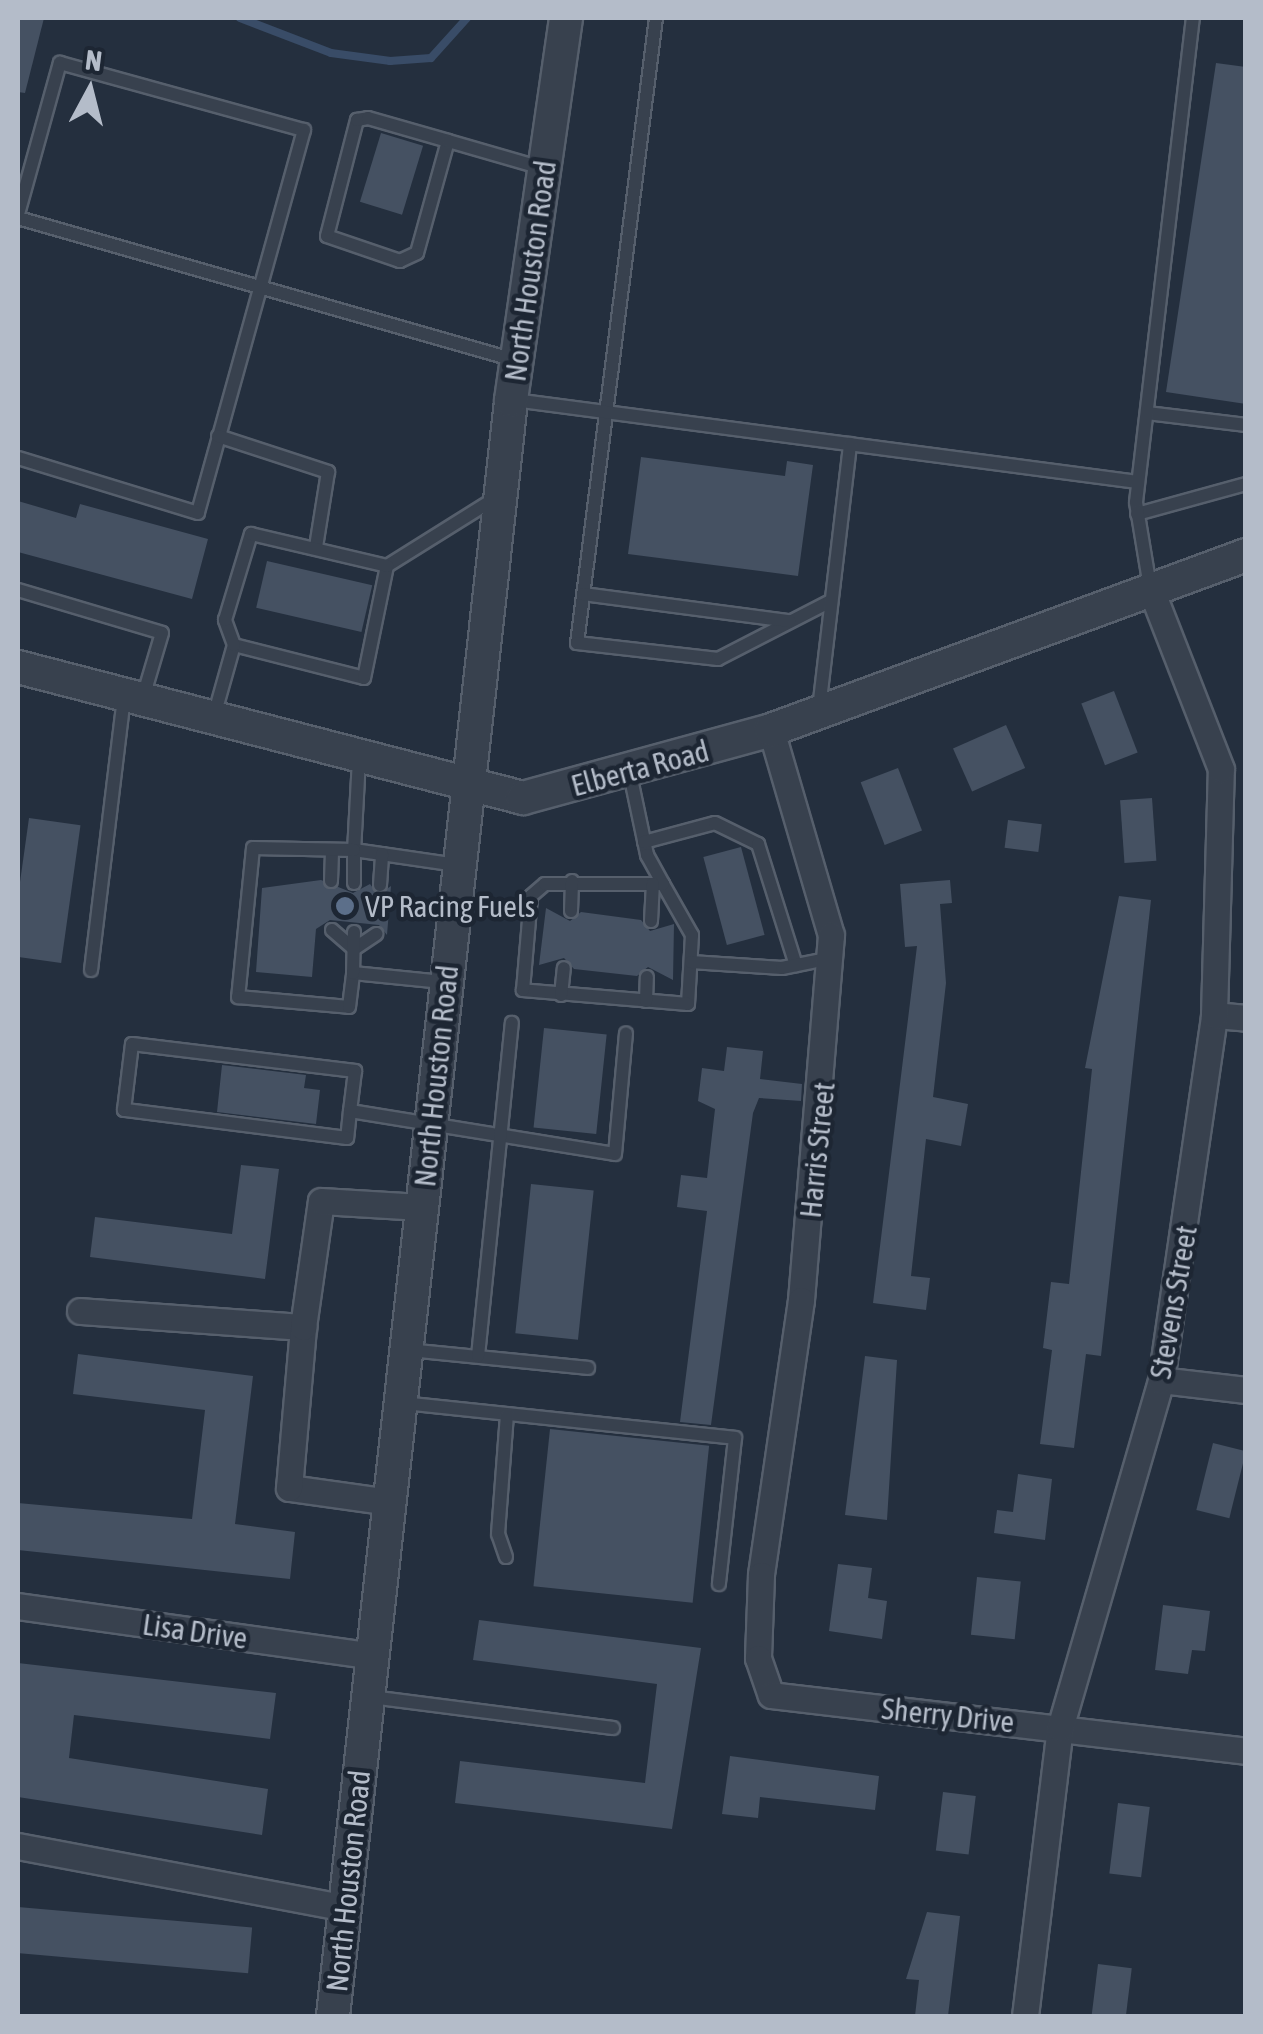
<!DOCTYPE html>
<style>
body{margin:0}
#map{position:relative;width:1263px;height:2034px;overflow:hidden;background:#242f3e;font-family:"Asap Condensed",sans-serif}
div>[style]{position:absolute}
.stream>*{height:8px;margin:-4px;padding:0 4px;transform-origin:4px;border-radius:4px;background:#394c67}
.building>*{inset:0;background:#455162;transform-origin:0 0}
.roads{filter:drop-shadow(2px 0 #565f6c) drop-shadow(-2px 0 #565f6c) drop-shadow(0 2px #565f6c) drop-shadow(0 -2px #565f6c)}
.service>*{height:12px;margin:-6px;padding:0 6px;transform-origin:6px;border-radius:6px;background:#38414e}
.minor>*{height:25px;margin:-12.5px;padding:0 12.5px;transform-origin:12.5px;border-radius:12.5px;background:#38414e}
.tertiary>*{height:32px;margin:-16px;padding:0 16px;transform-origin:16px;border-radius:16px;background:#38414e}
.dots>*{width:28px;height:28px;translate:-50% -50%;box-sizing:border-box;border:5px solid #1d2633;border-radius:50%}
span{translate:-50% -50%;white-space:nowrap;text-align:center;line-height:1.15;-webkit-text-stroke:9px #1d2633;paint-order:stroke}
.street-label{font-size:30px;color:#b4bcc9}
.poi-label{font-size:30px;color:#b4bcc9}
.left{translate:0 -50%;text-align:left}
.frame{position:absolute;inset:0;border:20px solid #b4bcc9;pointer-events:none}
.north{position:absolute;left:40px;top:40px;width:100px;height:100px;-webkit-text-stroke:8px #1d2633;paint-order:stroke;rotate:7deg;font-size:28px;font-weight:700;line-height:40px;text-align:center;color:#b4bcc9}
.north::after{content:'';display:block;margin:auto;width:35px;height:45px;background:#b4bcc9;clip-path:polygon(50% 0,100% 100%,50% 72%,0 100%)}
</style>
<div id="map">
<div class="stream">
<i style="left:240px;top:18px;width:97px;rotate:21deg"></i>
<i style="left:331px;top:53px;width:60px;rotate:7.7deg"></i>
<i style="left:390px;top:61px;width:41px;rotate:-4.2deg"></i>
<i style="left:431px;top:58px;width:54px;rotate:-48deg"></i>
</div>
<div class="building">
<i style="clip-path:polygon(18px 18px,44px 18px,25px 93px,18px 92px)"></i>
<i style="clip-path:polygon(1216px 63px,1246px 67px,1246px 404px,1166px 392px)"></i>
<i style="left:381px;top:133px;width:44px;height:72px;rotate:17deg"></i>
<i style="clip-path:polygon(641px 457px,785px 476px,787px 461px,813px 465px,798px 576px,628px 554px)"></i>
<i style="clip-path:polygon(18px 501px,76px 518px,80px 504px,208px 539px,192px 599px,18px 552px)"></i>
<i style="left:267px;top:561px;width:108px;height:48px;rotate:13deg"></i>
<i style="left:1114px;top:691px;width:66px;height:35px;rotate:69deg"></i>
<i style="left:1006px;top:725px;width:47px;height:58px;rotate:66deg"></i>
<i style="left:898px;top:768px;width:67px;height:40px;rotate:69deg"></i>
<i style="left:1152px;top:798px;width:63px;height:32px;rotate:86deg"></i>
<i style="left:29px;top:818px;width:52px;height:139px;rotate:8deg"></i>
<i style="left:1008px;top:820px;width:34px;height:28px;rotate:7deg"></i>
<i style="left:741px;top:847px;width:91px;height:39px;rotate:75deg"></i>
<i style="clip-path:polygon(321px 880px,353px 893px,370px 884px,378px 895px,391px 886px,387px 935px,379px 925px,330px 920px,316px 929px,312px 977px,256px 972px,262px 888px)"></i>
<i style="clip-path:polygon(950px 880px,952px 903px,940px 904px,946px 983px,933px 1097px,968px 1104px,961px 1146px,926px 1139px,911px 1276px,930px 1278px,926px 1310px,873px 1303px,917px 946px,905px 947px,900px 884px)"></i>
<i style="clip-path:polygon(1119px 896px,1151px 900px,1101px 1356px,1086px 1354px,1074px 1448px,1040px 1444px,1052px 1350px,1043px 1348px,1051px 1282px,1069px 1284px,1092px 1069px,1085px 1068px)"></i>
<i style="clip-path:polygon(546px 908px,570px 921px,581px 912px,641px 920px,650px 931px,674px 924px,673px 980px,648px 967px,637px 976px,574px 969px,564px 958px,539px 965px)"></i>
<i style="left:544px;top:1028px;width:63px;height:100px;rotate:6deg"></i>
<i style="clip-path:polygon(727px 1047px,763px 1051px,760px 1079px,802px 1084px,801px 1101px,759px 1098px,753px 1113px,711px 1425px,680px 1422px,707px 1211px,677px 1207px,681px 1175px,707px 1178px,715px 1109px,698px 1101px,702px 1068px,724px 1071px)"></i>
<i style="clip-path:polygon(222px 1065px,306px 1075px,304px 1088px,320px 1090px,316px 1124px,217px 1112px)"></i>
<i style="clip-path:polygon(241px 1165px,279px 1169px,265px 1279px,90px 1257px,95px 1217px,232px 1234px)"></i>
<i style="left:531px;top:1184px;width:63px;height:150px;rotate:6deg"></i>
<i style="clip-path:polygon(78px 1354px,253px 1376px,235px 1524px,295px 1532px,290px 1579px,18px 1550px,18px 1503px,192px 1519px,205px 1410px,73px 1394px)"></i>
<i style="clip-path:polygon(865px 1356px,897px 1360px,887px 1520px,845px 1515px)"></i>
<i style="left:550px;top:1429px;width:160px;height:158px;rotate:6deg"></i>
<i style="left:1213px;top:1443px;width:34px;height:69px;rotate:14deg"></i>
<i style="clip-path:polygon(1018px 1474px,1052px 1479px,1045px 1540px,994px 1533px,997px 1510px,1013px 1512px)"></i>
<i style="clip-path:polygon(838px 1564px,872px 1568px,868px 1598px,887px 1601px,882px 1639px,829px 1631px)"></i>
<i style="left:977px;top:1577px;width:44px;height:58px;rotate:6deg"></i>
<i style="clip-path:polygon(1163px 1605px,1210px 1611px,1205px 1651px,1192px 1650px,1188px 1674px,1155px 1670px)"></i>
<i style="clip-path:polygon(479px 1620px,701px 1648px,672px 1829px,455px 1803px,460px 1761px,645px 1783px,657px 1684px,473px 1660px)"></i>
<i style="clip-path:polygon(18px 1663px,276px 1693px,270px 1739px,74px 1715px,69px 1758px,268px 1789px,262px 1835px,18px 1797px)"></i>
<i style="clip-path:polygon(730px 1756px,879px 1776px,875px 1810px,760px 1797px,758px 1818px,722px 1814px)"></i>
<i style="left:943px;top:1792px;width:33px;height:59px;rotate:7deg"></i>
<i style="left:1118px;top:1803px;width:32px;height:71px;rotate:7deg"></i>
<i style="left:18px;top:1907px;width:235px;height:46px;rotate:5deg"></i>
<i style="clip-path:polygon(927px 1912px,960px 1916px,948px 2016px,915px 2016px,919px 1980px,906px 1979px)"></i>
<i style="left:1098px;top:1964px;width:34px;height:52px;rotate:7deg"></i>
</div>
<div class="roads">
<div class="service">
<i style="left:656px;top:18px;width:630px;rotate:97.2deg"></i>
<i style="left:577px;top:643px;width:142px;rotate:6.5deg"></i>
<i style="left:718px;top:659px;width:127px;rotate:-27.2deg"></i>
<i style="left:448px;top:141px;width:116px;rotate:105.5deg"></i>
<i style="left:417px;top:253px;width:19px;rotate:155deg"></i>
<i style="left:400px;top:261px;width:77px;rotate:-161.1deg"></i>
<i style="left:327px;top:236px;width:120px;rotate:-75.5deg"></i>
<i style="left:357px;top:120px;width:11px;rotate:-10deg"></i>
<i style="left:368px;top:118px;width:83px;rotate:16deg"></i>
<i style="left:448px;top:141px;width:98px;rotate:16deg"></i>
<i style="left:18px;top:214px;width:157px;rotate:-74.5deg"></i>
<i style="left:60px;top:63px;width:253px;rotate:15.4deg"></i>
<i style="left:304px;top:130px;width:397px;rotate:105.5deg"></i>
<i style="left:198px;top:513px;width:188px;rotate:-163deg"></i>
<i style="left:18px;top:218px;width:517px;rotate:15.95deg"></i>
<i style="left:514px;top:400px;width:629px;rotate:7.49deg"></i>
<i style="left:1147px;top:413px;width:100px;rotate:6.9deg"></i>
<i style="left:218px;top:436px;width:116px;rotate:18.1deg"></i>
<i style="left:328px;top:472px;width:76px;rotate:99.1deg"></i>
<i style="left:1137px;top:514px;width:113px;rotate:-15.4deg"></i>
<i style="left:1150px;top:587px;width:86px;rotate:-99.4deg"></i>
<i style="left:1136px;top:502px;width:487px;rotate:-83.3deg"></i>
<i style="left:18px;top:590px;width:150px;rotate:16.6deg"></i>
<i style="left:162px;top:633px;width:67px;rotate:106.5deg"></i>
<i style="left:583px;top:594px;width:208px;rotate:7.5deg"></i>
<i style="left:234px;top:645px;width:134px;rotate:14.2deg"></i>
<i style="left:364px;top:678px;width:114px;rotate:-78.4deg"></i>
<i style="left:387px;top:566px;width:128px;rotate:-32deg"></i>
<i style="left:819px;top:709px;width:267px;rotate:-83.3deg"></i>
<i style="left:214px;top:716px;width:74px;rotate:-74.3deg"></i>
<i style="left:234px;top:645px;width:27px;rotate:-110deg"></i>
<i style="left:225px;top:620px;width:90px;rotate:-73.2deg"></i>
<i style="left:251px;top:534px;width:140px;rotate:13.2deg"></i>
<i style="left:359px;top:759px;width:91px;rotate:93.1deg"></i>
<i style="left:354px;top:850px;width:104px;rotate:8.3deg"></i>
<i style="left:630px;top:774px;width:83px;rotate:78.1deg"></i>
<i style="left:647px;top:855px;width:33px;rotate:61deg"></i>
<i style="left:663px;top:884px;width:59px;rotate:60.4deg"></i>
<i style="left:692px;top:935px;width:69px;rotate:93.3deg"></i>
<i style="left:688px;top:1004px;width:166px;rotate:-175.2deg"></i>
<i style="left:523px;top:990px;width:94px;rotate:-85.1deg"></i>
<i style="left:531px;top:896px;width:18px;rotate:-41deg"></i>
<i style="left:545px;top:884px;width:118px"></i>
<i style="left:644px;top:842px;width:73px;rotate:-15deg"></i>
<i style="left:715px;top:823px;width:48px;rotate:26deg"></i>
<i style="left:758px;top:844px;width:127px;rotate:72.6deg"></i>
<i style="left:331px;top:881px;width:31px;rotate:-88deg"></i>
<i style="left:354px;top:883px;width:33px;rotate:-90deg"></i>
<i style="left:354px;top:850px;width:101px;rotate:-178.9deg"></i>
<i style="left:253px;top:848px;width:150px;rotate:95.7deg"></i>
<i style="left:238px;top:997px;width:111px;rotate:5.1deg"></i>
<i style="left:349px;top:1007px;width:34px;rotate:-83deg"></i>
<i style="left:353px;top:973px;width:90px;rotate:5.7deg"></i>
<i style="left:380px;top:885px;width:31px;rotate:-86deg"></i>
<i style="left:571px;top:911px;width:30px;rotate:-88deg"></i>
<i style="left:651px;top:921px;width:37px;rotate:-87deg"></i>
<i style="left:332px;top:930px;width:29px;rotate:41deg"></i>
<i style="left:354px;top:949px;width:27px;rotate:-34deg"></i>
<i style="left:691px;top:962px;width:91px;rotate:3.8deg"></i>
<i style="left:782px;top:968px;width:50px;rotate:-11.5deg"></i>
<i style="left:91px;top:970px;width:275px;rotate:-83.1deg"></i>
<i style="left:353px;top:973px;width:41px;rotate:-88.6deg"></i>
<i style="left:561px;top:995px;width:27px;rotate:-84deg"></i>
<i style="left:646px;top:1001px;width:24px;rotate:-88deg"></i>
<i style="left:350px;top:1111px;width:27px;rotate:96deg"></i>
<i style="left:347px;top:1138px;width:225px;rotate:-172.8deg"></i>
<i style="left:124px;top:1110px;width:66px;rotate:-83.1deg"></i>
<i style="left:132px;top:1044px;width:225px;rotate:6.9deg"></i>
<i style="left:355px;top:1071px;width:40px;rotate:97.1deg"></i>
<i style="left:350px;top:1111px;width:268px;rotate:9.2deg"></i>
<i style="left:615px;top:1154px;width:121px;rotate:-84.8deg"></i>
<i style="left:408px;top:1350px;width:181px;rotate:5.7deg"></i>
<i style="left:478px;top:1356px;width:335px;rotate:-84.2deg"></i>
<i style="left:403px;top:1403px;width:334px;rotate:6deg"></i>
<i style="left:735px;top:1438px;width:147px;rotate:96.3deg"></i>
<i style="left:506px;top:1557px;width:24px;rotate:-109deg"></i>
<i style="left:498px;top:1534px;width:120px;rotate:-85.7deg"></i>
<i style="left:371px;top:1697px;width:244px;rotate:7.3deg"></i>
</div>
<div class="minor">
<i style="left:771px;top:730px;width:214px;rotate:73.7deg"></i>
<i style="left:831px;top:935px;width:366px;rotate:94.7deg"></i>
<i style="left:801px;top:1300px;width:278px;rotate:98.3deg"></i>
<i style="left:761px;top:1575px;width:83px;rotate:92.1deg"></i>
<i style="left:758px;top:1658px;width:39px;rotate:71deg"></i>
<i style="left:771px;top:1695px;width:478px;rotate:6.7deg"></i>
<i style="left:1214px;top:1015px;width:32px;rotate:5deg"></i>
<i style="left:80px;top:1311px;width:224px;rotate:4.1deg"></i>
<i style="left:1161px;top:1380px;width:86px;rotate:6.7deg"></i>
<i style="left:389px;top:1502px;width:101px;rotate:-172deg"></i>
<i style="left:289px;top:1488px;width:162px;rotate:-85deg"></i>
<i style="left:303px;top:1327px;width:127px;rotate:-81.9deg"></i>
<i style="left:321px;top:1201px;width:100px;rotate:3.4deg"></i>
<i style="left:18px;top:1606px;width:359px;rotate:8deg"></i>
<i style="left:18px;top:1846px;width:333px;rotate:10.7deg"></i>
<i style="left:1025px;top:2016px;width:290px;rotate:-83.1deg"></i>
<i style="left:1060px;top:1728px;width:362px;rotate:-73.8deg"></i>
<i style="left:1161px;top:1380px;width:369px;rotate:-81.7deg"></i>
<i style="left:1214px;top:1015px;width:246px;rotate:-88.4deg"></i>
<i style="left:1221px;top:769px;width:195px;rotate:-111.3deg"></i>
</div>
<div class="tertiary">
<i style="left:18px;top:667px;width:522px;rotate:14.54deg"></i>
<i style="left:523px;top:798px;width:257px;rotate:-15.3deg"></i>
<i style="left:771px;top:730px;width:506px;rotate:-20.22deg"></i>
<i style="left:333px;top:2016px;width:1626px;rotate:-83.71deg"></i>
<i style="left:511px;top:400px;width:386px;rotate:-81.8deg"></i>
</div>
</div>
<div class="dots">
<i style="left:345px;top:906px;background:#5c6f8a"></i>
</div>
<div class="street-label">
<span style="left:530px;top:271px;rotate:-82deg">North Houston Road</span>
<span style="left:640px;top:768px;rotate:-15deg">Elberta Road</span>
<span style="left:436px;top:1076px;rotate:-84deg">North Houston Road</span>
<span style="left:817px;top:1150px;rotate:-84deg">Harris Street</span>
<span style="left:1173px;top:1302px;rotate:-80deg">Stevens Street</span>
<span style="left:195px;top:1631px;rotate:8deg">Lisa Drive</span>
<span style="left:948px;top:1715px;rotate:6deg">Sherry Drive</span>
<span style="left:348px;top:1881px;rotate:-84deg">North Houston Road</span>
</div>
<div class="poi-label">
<span class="left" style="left:365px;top:906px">VP Racing Fuels</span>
</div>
<div class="frame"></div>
<div class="north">N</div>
</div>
